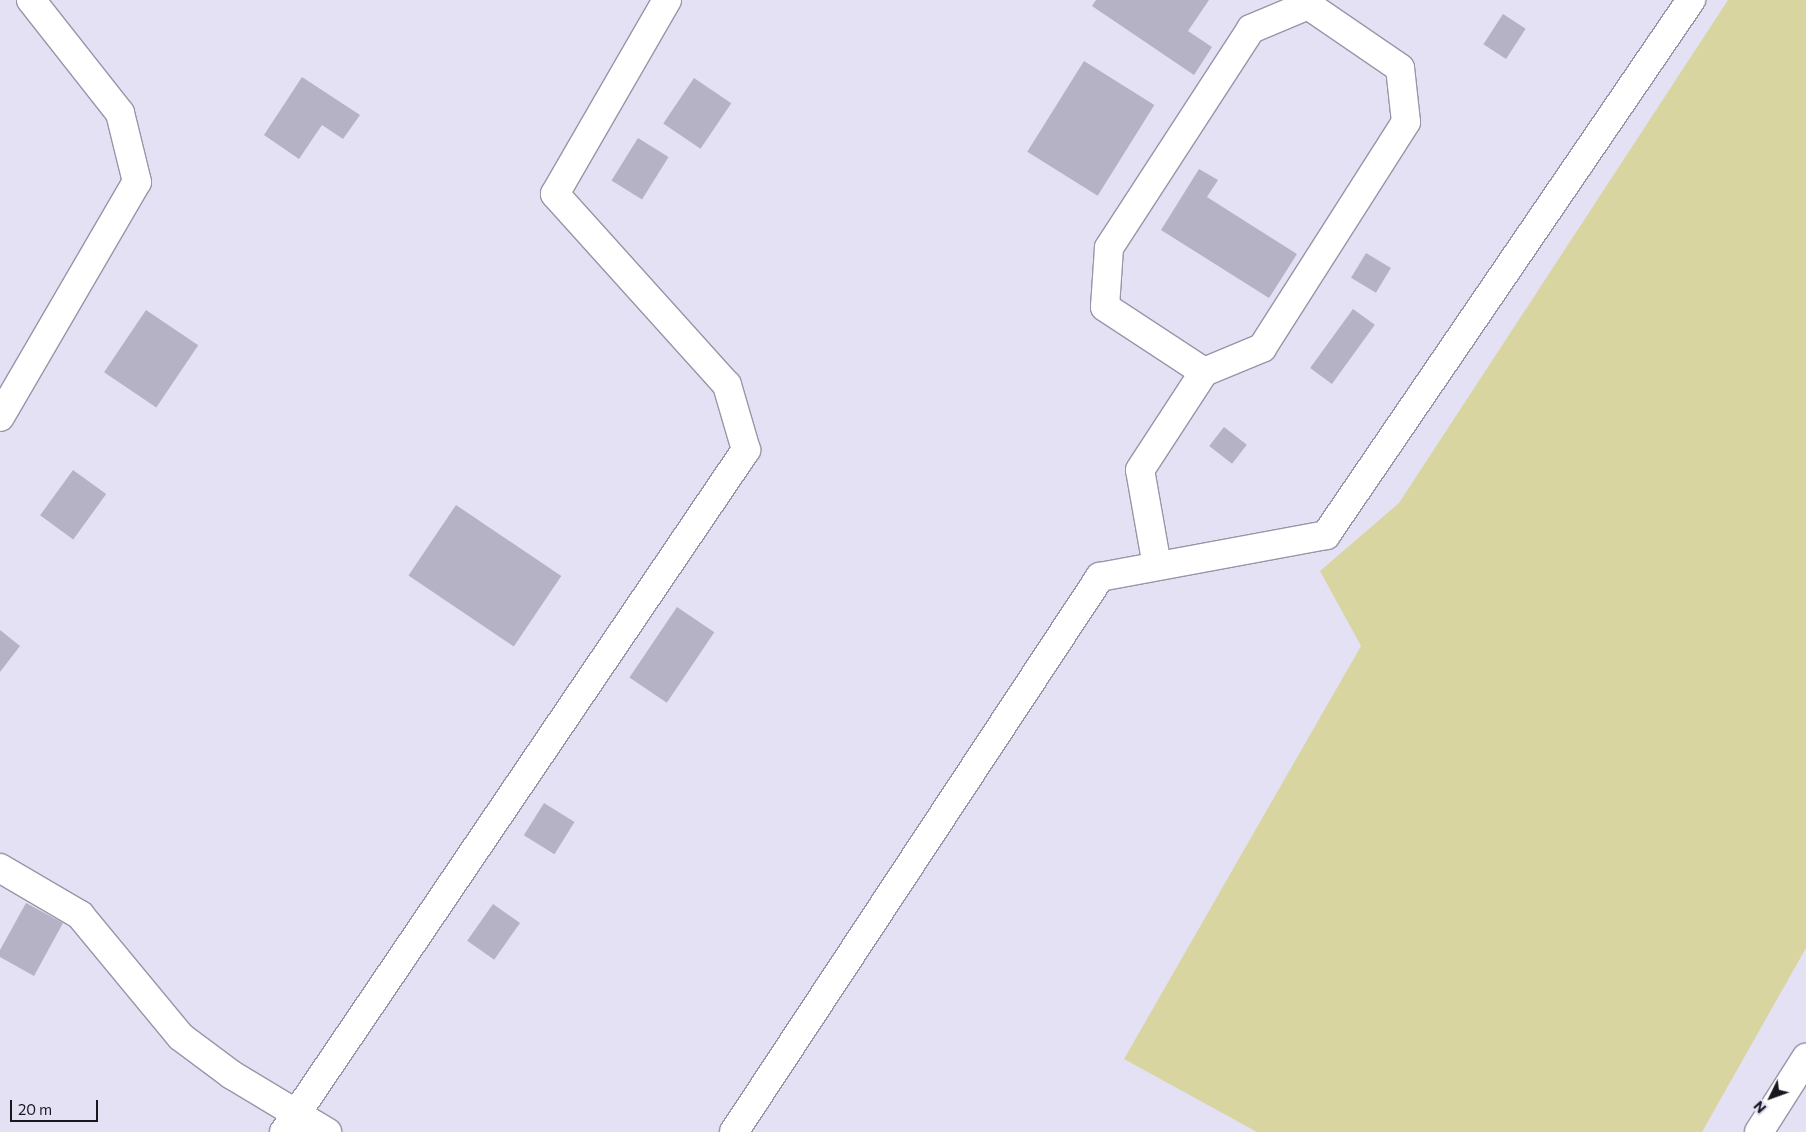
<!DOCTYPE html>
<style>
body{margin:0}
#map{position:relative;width:1806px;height:1132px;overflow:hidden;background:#e4e1f5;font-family:Commissioner,sans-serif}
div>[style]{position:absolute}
.green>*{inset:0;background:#d8d5a0}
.building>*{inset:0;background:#b5b2c6;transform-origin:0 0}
.roads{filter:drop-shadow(1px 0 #9895a8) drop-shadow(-1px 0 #9895a8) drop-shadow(0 1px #9895a8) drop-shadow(0 -1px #9895a8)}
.minor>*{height:28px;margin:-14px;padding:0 14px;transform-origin:14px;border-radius:14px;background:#fff}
span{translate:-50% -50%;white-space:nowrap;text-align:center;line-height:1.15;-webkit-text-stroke:4.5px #e4e1f5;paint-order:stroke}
.north{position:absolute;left:1746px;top:1072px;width:50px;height:50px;-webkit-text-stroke:4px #e4e1f5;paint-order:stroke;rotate:228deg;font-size:14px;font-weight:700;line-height:20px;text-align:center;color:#19181f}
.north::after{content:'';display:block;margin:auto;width:18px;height:22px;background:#19181f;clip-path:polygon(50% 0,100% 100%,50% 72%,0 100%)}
.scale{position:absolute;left:10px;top:1100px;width:88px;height:22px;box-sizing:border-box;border:2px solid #19181f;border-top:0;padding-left:6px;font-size:15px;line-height:18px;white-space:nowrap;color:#19181f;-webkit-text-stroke:4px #e4e1f5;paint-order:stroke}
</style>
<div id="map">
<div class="green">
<i style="clip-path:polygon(1728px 0,1806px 0,1806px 948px,1702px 1132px,1257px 1132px,1124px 1059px,1361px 646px,1320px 571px,1399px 503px)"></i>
</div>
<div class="building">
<i style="clip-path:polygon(1096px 0,1209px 0,1188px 31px,1212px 47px,1194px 75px,1092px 6px)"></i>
<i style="left:1503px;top:14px;width:27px;height:36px;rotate:33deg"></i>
<i style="left:1084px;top:61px;width:83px;height:107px;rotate:32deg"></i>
<i style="clip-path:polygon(302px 77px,360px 115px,343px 139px,322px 125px,299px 159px,264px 135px)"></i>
<i style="left:694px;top:78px;width:45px;height:55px;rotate:34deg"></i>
<i style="left:638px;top:138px;width:36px;height:50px;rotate:32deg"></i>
<i style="clip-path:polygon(1199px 169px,1218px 180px,1207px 197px,1297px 254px,1269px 298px,1161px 230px)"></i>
<i style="left:1366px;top:253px;width:29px;height:29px;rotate:31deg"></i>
<i style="left:1353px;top:309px;width:27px;height:73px;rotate:36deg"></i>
<i style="left:146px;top:310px;width:63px;height:75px;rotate:34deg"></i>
<i style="left:1224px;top:427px;width:29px;height:24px;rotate:38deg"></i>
<i style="left:73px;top:470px;width:41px;height:56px;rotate:36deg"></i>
<i style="left:456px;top:505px;width:127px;height:85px;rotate:34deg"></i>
<i style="left:677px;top:607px;width:45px;height:85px;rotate:34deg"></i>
<i style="clip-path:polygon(0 630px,20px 646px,0 672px)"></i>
<i style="left:544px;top:803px;width:36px;height:38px;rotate:32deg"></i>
<i style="clip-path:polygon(26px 903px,63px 923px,34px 976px,0 957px,0 950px)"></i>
<i style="left:493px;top:904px;width:33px;height:45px;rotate:35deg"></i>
</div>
<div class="roads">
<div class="minor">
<i style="left:0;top:417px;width:272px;rotate:-59.8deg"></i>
<i style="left:137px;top:182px;width:71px;rotate:-103.8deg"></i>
<i style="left:120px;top:113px;width:144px;rotate:-128.2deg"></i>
<i style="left:1157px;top:566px;width:97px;rotate:-100deg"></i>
<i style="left:1140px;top:470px;width:117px;rotate:-56.9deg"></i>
<i style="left:1204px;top:372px;width:63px;rotate:-22.5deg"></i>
<i style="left:1262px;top:348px;width:268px;rotate:-57.5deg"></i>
<i style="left:1406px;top:122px;width:54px;rotate:-96.3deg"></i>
<i style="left:1400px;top:68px;width:112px;rotate:-145.6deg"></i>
<i style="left:1308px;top:5px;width:62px;rotate:157.2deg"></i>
<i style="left:1251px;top:29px;width:261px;rotate:123deg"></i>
<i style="left:1109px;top:248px;width:59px;rotate:93.9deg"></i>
<i style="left:1105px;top:307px;width:118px;rotate:33.3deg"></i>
<i style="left:0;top:868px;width:93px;rotate:30.4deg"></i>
<i style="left:80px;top:915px;width:158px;rotate:50.4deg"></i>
<i style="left:181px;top:1037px;width:64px;rotate:36.7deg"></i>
<i style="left:232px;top:1075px;width:111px;rotate:31deg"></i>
<i style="left:284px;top:1132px;width:824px;rotate:-55.89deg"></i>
<i style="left:746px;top:450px;width:68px;rotate:-106.3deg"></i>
<i style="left:727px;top:385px;width:257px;rotate:-132deg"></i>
<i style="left:555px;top:194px;width:224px;rotate:-60deg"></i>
<i style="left:734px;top:1132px;width:665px;rotate:-56.6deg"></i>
<i style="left:1100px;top:577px;width:230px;rotate:-10.5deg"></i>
<i style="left:1326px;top:535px;width:648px;rotate:-55.7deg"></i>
<i style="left:1759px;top:1132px;width:88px;rotate:-57.6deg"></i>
</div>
</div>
<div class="north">N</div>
<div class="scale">20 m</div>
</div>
